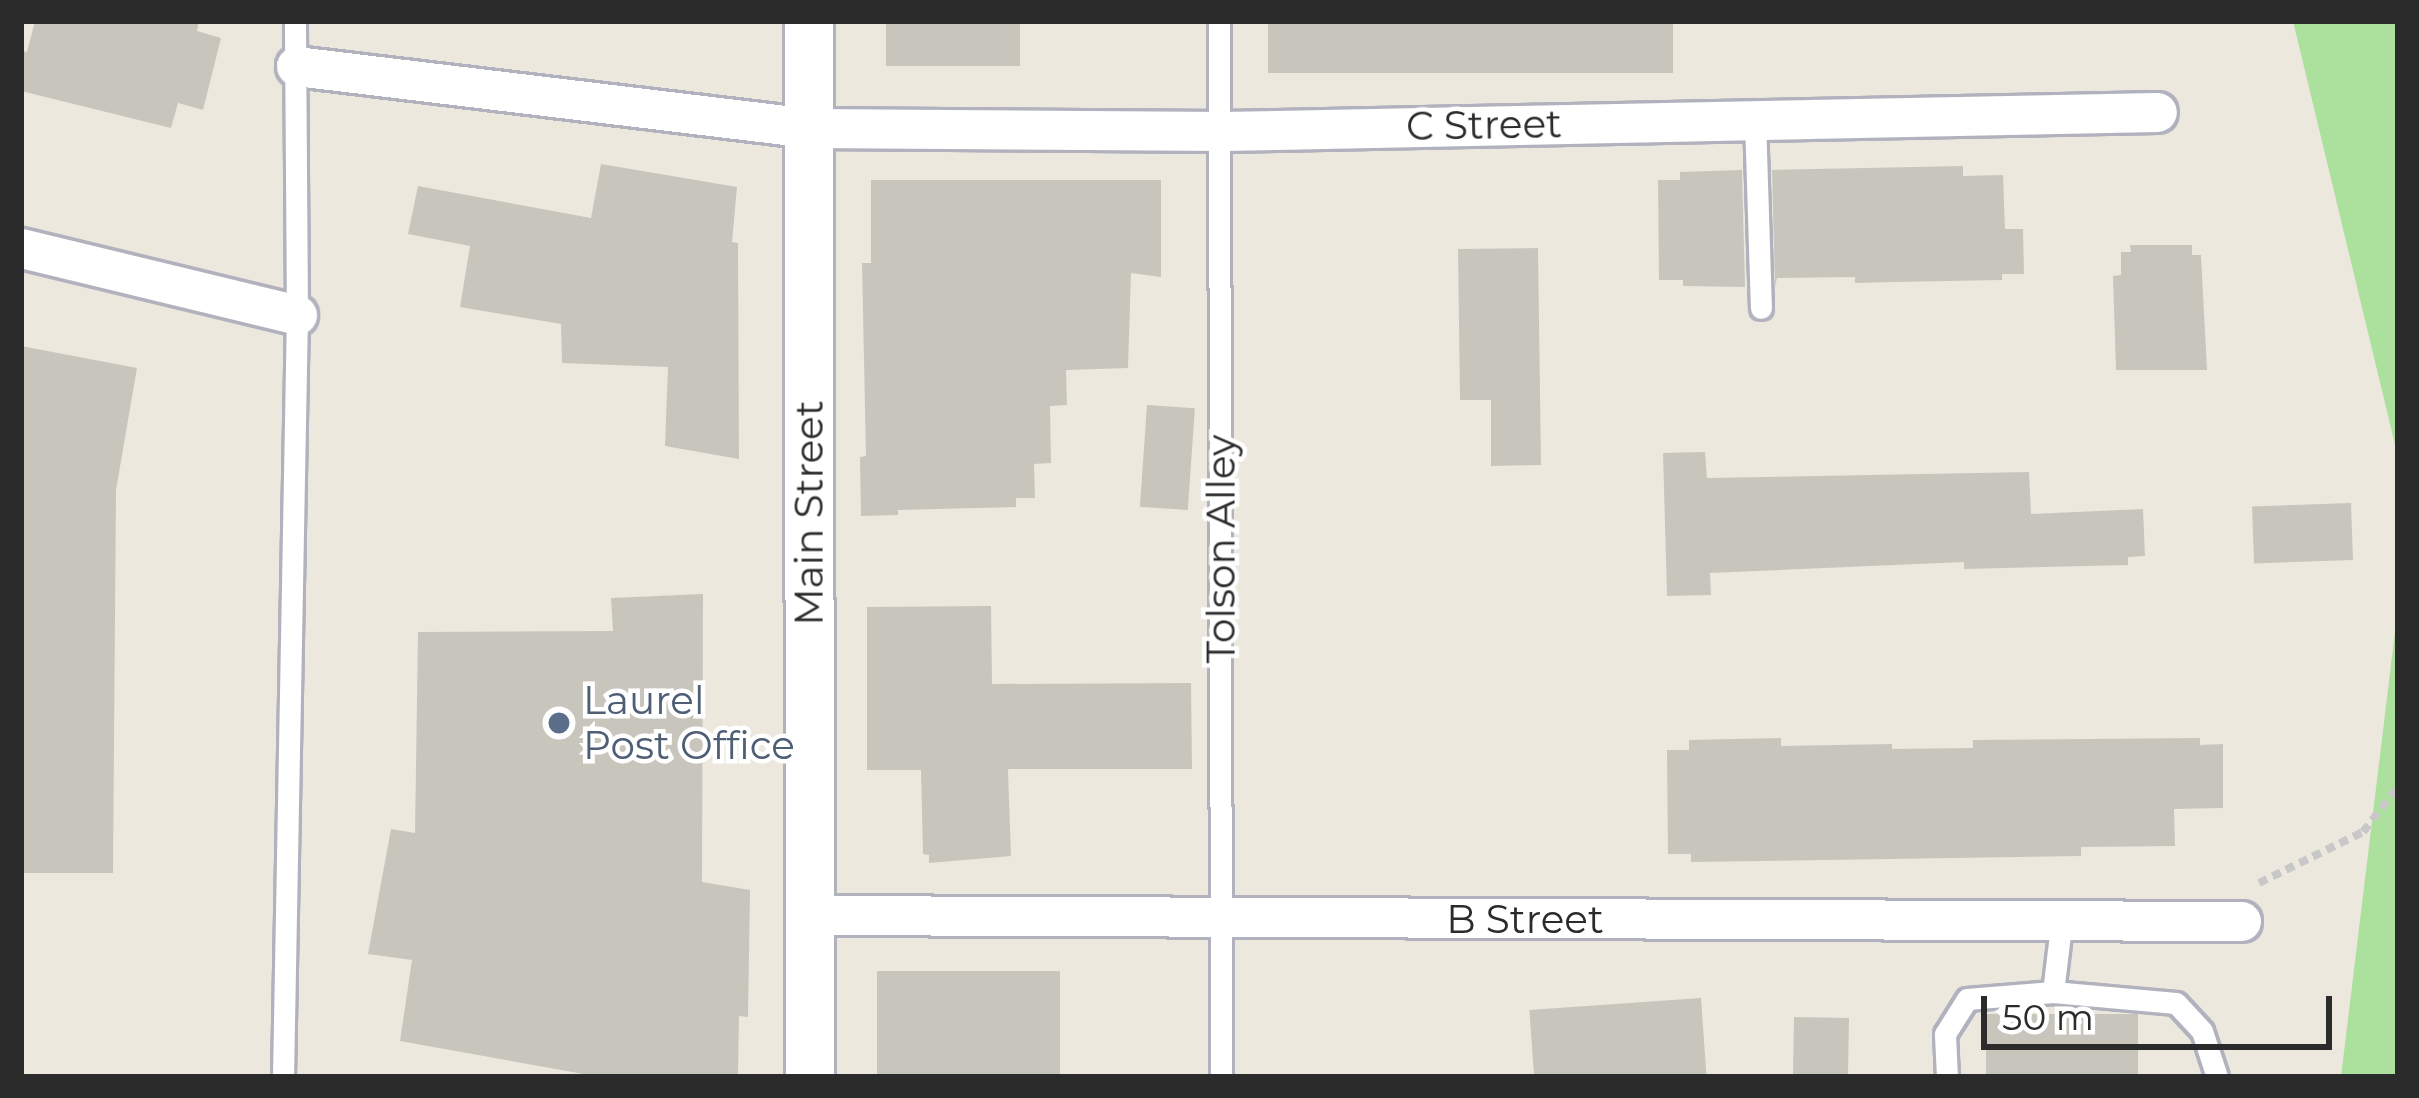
<!DOCTYPE html>
<style>
body{margin:0}
#map{position:relative;width:2419px;height:1098px;overflow:hidden;background:#ece8de;font-family:Montserrat,sans-serif}
div>[style]{position:absolute}
.green>*{inset:0;background:#abe09d}
.building>*{inset:0;background:#c8c6bc;transform-origin:0 0}
.path>*{height:8px;margin-top:-4px;transform-origin:0;background:repeating-linear-gradient(90deg,#c8c8c8 0 9px,transparent 0 15px)}
.roads{filter:drop-shadow(3px 0 #b1b2be) drop-shadow(-3px 0 #b1b2be) drop-shadow(0 3px #b1b2be) drop-shadow(0 -3px #b1b2be)}
.service>*{height:21px;margin:-10.5px;padding:0 10.5px;transform-origin:10.5px;border-radius:10.5px;background:#fff}
.minor>*{height:39px;margin:-19.5px;padding:0 19.5px;transform-origin:19.5px;border-radius:19.5px;background:#fff}
.tertiary>*{height:48px;margin:-24px;padding:0 24px;transform-origin:24px;border-radius:24px;background:#fff}
.dots>*{width:33px;height:33px;translate:-50% -50%;box-sizing:border-box;border:6px solid #fff;border-radius:50%}
span{translate:-50% -50%;white-space:nowrap;text-align:center;line-height:1.15;-webkit-text-stroke:9px #fff;paint-order:stroke}
.street-label{font-size:39px;color:#2b2b2b}
.service-label{font-size:39px;color:#4e5e75}
.left{translate:0 -50%;text-align:left}
.frame{position:absolute;inset:0;border:24px solid #2b2b2b;pointer-events:none}
.scale{position:absolute;left:1981px;top:996px;width:351px;height:54px;box-sizing:border-box;border:6px solid #2b2b2b;border-top:0;padding-left:15px;font-size:36px;line-height:42px;white-space:nowrap;color:#2b2b2b;-webkit-text-stroke:9px #fff;paint-order:stroke}
</style>
<div id="map">
<div class="green">
<i style="clip-path:polygon(2293px 21px,2398px 21px,2398px 457px)"></i>
<i style="clip-path:polygon(2398px 607px,2398px 1077px,2341px 1077px)"></i>
</div>
<div class="building">
<i style="clip-path:polygon(35px 21px,199px 21px,197px 31px,221px 38px,203px 110px,178px 103px,171px 128px,21px 91px,21px 51px,27px 52px)"></i>
<i style="left:886px;top:21px;width:134px;height:45px"></i>
<i style="left:1268px;top:21px;width:405px;height:52px"></i>
<i style="clip-path:polygon(601px 164px,737px 187px,732px 242px,738px 243px,739px 459px,665px 446px,668px 367px,562px 363px,561px 324px,460px 307px,470px 246px,408px 234px,418px 186px,591px 218px)"></i>
<i style="clip-path:polygon(1963px 166px,1963px 176px,2003px 175px,2005px 229px,2023px 229px,2024px 274px,2002px 274px,2002px 280px,1895px 282px,1855px 283px,1855px 277px,1777px 278px,1775px 287px,1772px 170px)"></i>
<i style="clip-path:polygon(1742px 170px,1745px 287px,1683px 286px,1683px 280px,1659px 280px,1658px 180px,1680px 180px,1680px 172px)"></i>
<i style="clip-path:polygon(871px 180px,1161px 180px,1161px 277px,1131px 273px,1128px 368px,1066px 370px,1067px 405px,1050px 406px,1051px 463px,1034px 464px,1035px 498px,1016px 498px,1016px 507px,898px 510px,898px 515px,861px 516px,860px 457px,866px 456px,862px 263px,871px 263px)"></i>
<i style="clip-path:polygon(2130px 245px,2192px 245px,2192px 255px,2201px 255px,2207px 370px,2116px 370px,2113px 276px,2121px 275px,2121px 252px,2131px 252px)"></i>
<i style="clip-path:polygon(1538px 248px,1541px 465px,1491px 466px,1491px 400px,1460px 400px,1458px 249px)"></i>
<i style="clip-path:polygon(21px 346px,137px 368px,116px 490px,113px 873px,21px 873px)"></i>
<i style="left:1147px;top:405px;width:48px;height:102px;rotate:4deg"></i>
<i style="clip-path:polygon(1705px 452px,1707px 478px,2029px 472px,2031px 514px,2143px 509px,2145px 556px,2128px 557px,2128px 565px,1964px 569px,1964px 562px,1710px 573px,1711px 595px,1667px 596px,1663px 453px)"></i>
<i style="left:2351px;top:503px;width:57px;height:99px;rotate:88deg"></i>
<i style="clip-path:polygon(703px 594px,702px 882px,750px 890px,748px 1017px,739px 1016px,738px 1077px,600px 1077px,400px 1041px,412px 960px,368px 954px,391px 829px,415px 833px,418px 632px,613px 631px,611px 598px)"></i>
<i style="clip-path:polygon(991px 606px,992px 684px,1191px 683px,1192px 769px,1008px 769px,1011px 856px,929px 863px,929px 855px,923px 854px,921px 770px,867px 770px,867px 607px)"></i>
<i style="clip-path:polygon(1781px 738px,1781px 746px,1892px 744px,1892px 749px,1973px 748px,1973px 740px,2200px 738px,2200px 745px,2223px 744px,2223px 808px,2174px 809px,2175px 846px,2081px 847px,2081px 856px,1691px 862px,1691px 854px,1668px 854px,1667px 750px,1689px 750px,1689px 740px)"></i>
<i style="left:877px;top:971px;width:183px;height:106px"></i>
<i style="left:1701px;top:998px;width:79px;height:172px;rotate:86deg"></i>
<i style="left:1986px;top:1014px;width:152px;height:63px"></i>
<i style="left:1794px;top:1017px;width:55px;height:60px;rotate:1deg"></i>
</div>
<div class="path">
<i style="left:2259px;top:883px;width:116px;rotate:-26.1deg"></i>
<i style="left:2363px;top:832px;width:57px;rotate:-52.1deg"></i>
</div>
<div class="roads">
<div class="service">
<i style="left:1219px;top:21px;width:1056px;rotate:89.89deg"></i>
<i style="left:1755px;top:119px;width:189px;rotate:88.2deg"></i>
<i style="left:2053px;top:992px;width:75px;rotate:-83.1deg"></i>
<i style="left:283px;top:1077px;width:762px;rotate:-88.95deg"></i>
<i style="left:297px;top:315px;width:294px;rotate:-90.4deg"></i>
<i style="left:1947px;top:1077px;width:43px;rotate:-92.7deg"></i>
<i style="left:1945px;top:1034px;width:41px;rotate:-57.8deg"></i>
<i style="left:1967px;top:999px;width:86px;rotate:-4.7deg"></i>
<i style="left:2053px;top:992px;width:123px;rotate:5.1deg"></i>
<i style="left:2176px;top:1003px;width:38px;rotate:47deg"></i>
<i style="left:2202px;top:1031px;width:48px;rotate:71.9deg"></i>
</div>
<div class="minor">
<i style="left:296px;top:66px;width:518px;rotate:6.88deg"></i>
<i style="left:810px;top:128px;width:413px;rotate:0.4deg"></i>
<i style="left:1223px;top:131px;width:934px;rotate:-1.17deg"></i>
<i style="left:21px;top:248px;width:284px;rotate:13.6deg"></i>
<i style="left:808px;top:915px;width:1433px;rotate:0.24deg"></i>
</div>
<div class="tertiary">
<i style="left:809px;top:21px;width:1056px;rotate:89.95deg"></i>
</div>
</div>
<div class="dots">
<i style="left:559px;top:723px;background:#5c6f8a"></i>
</div>
<div class="street-label">
<span style="left:1484px;top:125px;rotate:-1deg">C Street</span>
<span style="left:809px;top:513px;rotate:-90deg">Main Street</span>
<span style="left:1221px;top:549px;rotate:-90deg">Tolson Alley</span>
<span style="left:1525px;top:919px">B Street</span>
</div>
<div class="service-label">
<span class="left" style="left:583px;top:723px">Laurel<br>Post Office</span>
</div>
<div class="frame"></div>
<div class="scale">50 m</div>
</div>
